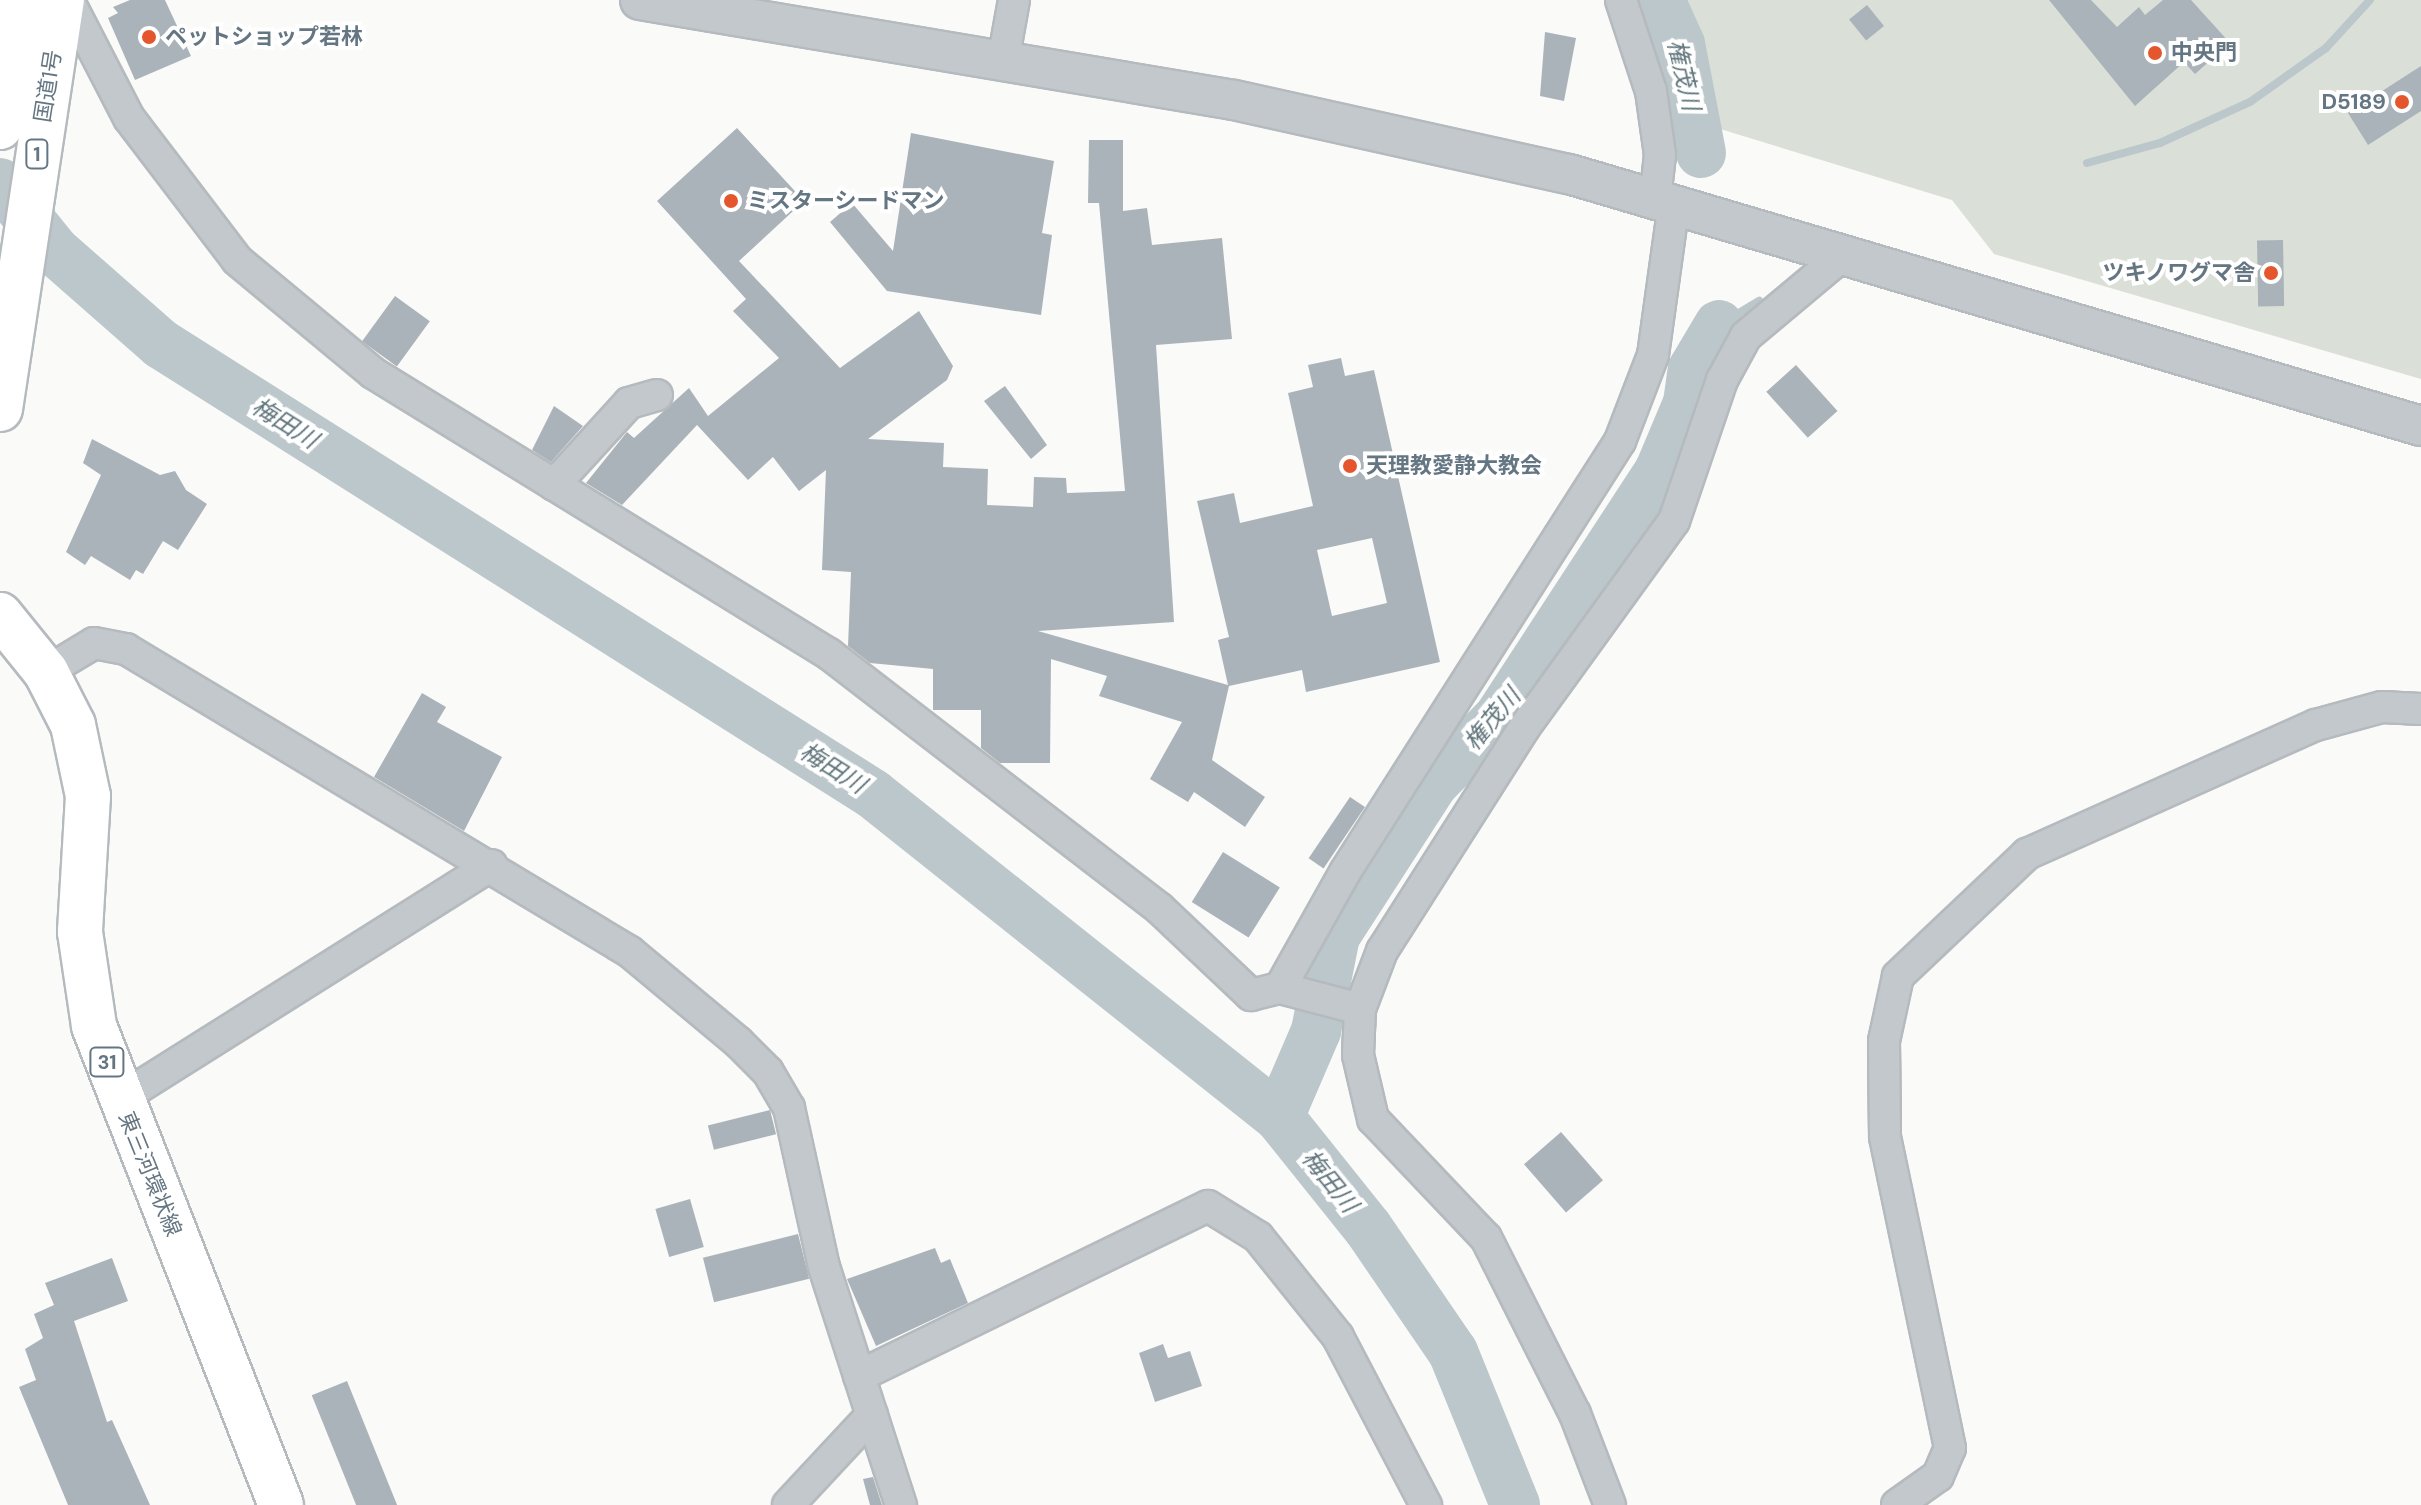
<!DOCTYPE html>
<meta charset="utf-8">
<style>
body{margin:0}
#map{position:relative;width:2421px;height:1505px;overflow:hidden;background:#fafaf8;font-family:"DM Sans","Noto Sans JP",sans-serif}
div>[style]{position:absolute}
.green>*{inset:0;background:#dadfd7}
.stream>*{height:8px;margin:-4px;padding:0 4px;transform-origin:4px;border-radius:4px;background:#bbc7cb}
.river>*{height:50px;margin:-25px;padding:0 25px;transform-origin:25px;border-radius:25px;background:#bbc7cb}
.building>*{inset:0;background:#aab3b9;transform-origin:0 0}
.roads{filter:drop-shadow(2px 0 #b5babe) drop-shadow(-2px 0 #b5babe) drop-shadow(0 2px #b5babe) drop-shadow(0 -2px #b5babe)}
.minor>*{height:30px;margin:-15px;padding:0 15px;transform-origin:15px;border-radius:15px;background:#c3c8cc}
.tertiary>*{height:38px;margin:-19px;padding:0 19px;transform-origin:19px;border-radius:19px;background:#c3c8cc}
.primary>*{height:44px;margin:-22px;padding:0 22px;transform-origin:22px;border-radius:22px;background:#fff}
.trunk>*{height:44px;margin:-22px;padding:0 22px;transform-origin:22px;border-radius:22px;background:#fff}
.dots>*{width:22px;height:22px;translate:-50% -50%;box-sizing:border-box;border:4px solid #fff;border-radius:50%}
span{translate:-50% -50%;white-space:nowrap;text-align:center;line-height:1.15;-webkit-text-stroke:8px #fff;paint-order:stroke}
.shield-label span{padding:2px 6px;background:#fff;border:2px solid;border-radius:6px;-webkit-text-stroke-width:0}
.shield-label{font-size:20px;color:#657683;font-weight:700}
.poi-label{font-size:22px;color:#657683;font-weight:700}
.left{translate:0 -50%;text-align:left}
.right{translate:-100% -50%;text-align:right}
.street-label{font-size:22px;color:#657683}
.water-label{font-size:24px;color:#60757c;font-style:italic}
</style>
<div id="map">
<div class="green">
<i style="clip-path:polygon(1682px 0,2421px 0,2421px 379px,1994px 254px,1952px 200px,1717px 128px,1697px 33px)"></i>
</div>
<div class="stream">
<i style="left:2087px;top:163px;width:76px;rotate:-15.3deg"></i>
<i style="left:2160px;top:143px;width:99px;rotate:-24.5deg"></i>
<i style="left:2250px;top:102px;width:93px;rotate:-35.4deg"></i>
<i style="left:2326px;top:48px;width:65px;rotate:-47.5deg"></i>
<i style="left:1719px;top:325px;width:47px;rotate:-31deg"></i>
</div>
<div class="river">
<i style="left:1660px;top:0;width:48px;rotate:65.6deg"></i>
<i style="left:1680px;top:44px;width:111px;rotate:79.1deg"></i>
<i style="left:0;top:183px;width:87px;rotate:51deg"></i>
<i style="left:55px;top:251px;width:141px;rotate:41.3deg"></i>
<i style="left:161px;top:344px;width:842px;rotate:32.29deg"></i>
<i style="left:873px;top:794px;width:519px;rotate:38.5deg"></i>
<i style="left:1279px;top:1117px;width:142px;rotate:51.3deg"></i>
<i style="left:1368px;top:1228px;width:150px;rotate:55.6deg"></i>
<i style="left:1453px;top:1352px;width:165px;rotate:67.9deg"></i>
<i style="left:1279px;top:1117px;width:94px;rotate:-66.7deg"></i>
<i style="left:1316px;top:1031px;width:97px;rotate:-78.7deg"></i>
<i style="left:1335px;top:936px;width:181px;rotate:-57.2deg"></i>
<i style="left:1433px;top:784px;width:94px;rotate:-45.4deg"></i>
<i style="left:1499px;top:717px;width:293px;rotate:-56.9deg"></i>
<i style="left:1659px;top:472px;width:75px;rotate:-67.2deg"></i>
<i style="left:1688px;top:403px;width:34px;rotate:-82deg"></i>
<i style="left:1693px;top:369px;width:51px;rotate:-59.4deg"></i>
</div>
<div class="building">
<i style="clip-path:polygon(130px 0,165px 0,191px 56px,135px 80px,108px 18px,118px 13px,113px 7px)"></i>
<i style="clip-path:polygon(2049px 0,2091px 0,2117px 27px,2139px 7px,2145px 15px,2163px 0,2191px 0,2230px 43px,2195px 74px,2184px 62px,2135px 106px)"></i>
<i style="left:1867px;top:5px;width:27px;height:23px;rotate:51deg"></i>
<i style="clip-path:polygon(1545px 32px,1576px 38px,1564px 101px,1540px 96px)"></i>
<i style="clip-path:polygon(2421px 66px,2421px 111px,2368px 145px,2348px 113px)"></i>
<i style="clip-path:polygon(evenodd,737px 128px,804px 201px,739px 261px,840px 368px,919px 311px,953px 366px,947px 380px,868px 439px,944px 443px,943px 467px,988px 469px,987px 505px,1033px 507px,1034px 477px,1066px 478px,1067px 493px,1125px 491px,1099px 203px,1088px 203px,1089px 140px,1123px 140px,1123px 211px,1147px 208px,1152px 245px,1222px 238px,1232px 339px,1156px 345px,1174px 622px,1038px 631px,1228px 685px,1218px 640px,1229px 637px,1197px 501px,1234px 493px,1240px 523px,1313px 506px,1288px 393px,1313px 387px,1308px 365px,1341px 358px,1345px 376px,1374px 370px,1440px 662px,1306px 692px,1302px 670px,1229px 686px,1212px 760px,1265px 797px,1245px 827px,1194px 792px,1188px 802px,1150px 779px,1182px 722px,1099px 696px,1107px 676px,1051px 659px,1050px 763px,1000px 763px,981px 748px,981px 710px,933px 710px,933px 669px,870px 663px,848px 646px,851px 572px,822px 570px,826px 470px,799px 491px,773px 457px,748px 480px,697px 425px,622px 505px,586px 483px,627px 432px,634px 438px,689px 388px,708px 416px,779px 358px,733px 311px,746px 299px,657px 201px,737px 128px,1372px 538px,1387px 603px,1332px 616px,1317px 550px,1372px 538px)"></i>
<i style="clip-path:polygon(911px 133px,1054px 161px,1042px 233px,1052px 235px,1041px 315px,887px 291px,830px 222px,852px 203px,893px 251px)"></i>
<i style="left:2283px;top:240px;width:66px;height:26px;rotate:89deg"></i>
<i style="left:395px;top:296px;width:43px;height:56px;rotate:36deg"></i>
<i style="left:1796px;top:365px;width:62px;height:40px;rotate:48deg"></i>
<i style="clip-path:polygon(1005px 386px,1047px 445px,1031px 459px,984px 401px)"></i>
<i style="clip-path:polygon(554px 406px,583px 426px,551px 462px,532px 450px)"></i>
<i style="clip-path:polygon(92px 439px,160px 475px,175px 471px,186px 490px,207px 504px,178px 550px,163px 541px,143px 574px,136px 570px,130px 580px,91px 556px,85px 565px,66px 552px,101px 475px,83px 463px)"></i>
<i style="clip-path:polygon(422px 693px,446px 707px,437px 722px,502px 757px,464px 831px,374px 777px)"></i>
<i style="left:1350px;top:797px;width:18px;height:74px;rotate:34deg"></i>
<i style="left:1223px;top:852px;width:67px;height:59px;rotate:32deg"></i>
<i style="left:770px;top:1110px;width:25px;height:64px;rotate:76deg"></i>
<i style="left:1561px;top:1132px;width:64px;height:49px;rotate:49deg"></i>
<i style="left:690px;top:1199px;width:50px;height:36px;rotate:74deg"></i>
<i style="left:798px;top:1234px;width:46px;height:98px;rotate:76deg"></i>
<i style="clip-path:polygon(935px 1248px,941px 1263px,950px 1259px,968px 1303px,876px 1346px,847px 1279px)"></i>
<i style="clip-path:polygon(112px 1258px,128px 1301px,74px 1321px,107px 1422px,112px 1420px,150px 1505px,68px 1505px,19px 1387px,36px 1380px,25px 1349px,43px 1338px,34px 1314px,54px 1305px,45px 1283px)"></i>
<i style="clip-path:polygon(1163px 1344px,1168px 1358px,1190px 1351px,1202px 1386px,1155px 1402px,1139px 1353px)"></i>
<i style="left:347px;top:1381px;width:134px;height:38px;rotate:68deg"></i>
<i style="clip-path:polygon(873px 1477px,882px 1505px,870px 1505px,863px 1479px)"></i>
</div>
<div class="roads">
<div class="minor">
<i style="left:68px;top:0;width:133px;rotate:62.7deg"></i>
<i style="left:129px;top:118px;width:178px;rotate:52.7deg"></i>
<i style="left:237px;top:260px;width:177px;rotate:39.7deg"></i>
<i style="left:373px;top:373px;width:536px;rotate:31.64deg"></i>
<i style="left:829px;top:654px;width:416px;rotate:37.6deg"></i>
<i style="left:1159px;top:908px;width:127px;rotate:43.4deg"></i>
<i style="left:1251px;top:995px;width:30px;rotate:-14deg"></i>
<i style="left:1280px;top:988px;width:83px;rotate:14.7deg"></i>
<i style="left:1360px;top:1009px;width:46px;rotate:92.5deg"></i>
<i style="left:1358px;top:1055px;width:66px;rotate:76.8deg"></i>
<i style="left:1373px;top:1119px;width:164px;rotate:46.5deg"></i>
<i style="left:1486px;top:1238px;width:197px;rotate:63.2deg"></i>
<i style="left:1575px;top:1414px;width:97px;rotate:69deg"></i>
<i style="left:1621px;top:0;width:96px;rotate:71.8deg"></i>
<i style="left:1651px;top:91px;width:65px;rotate:82deg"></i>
<i style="left:1660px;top:155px;width:44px;rotate:96.5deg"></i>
<i style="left:1003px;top:61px;width:62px;rotate:-79.8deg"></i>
<i style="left:554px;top:485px;width:111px;rotate:-47.6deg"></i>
<i style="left:629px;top:403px;width:29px;rotate:-16deg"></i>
<i style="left:46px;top:672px;width:56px;rotate:-31.1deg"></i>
<i style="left:94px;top:643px;width:33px;rotate:11deg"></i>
<i style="left:126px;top:649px;width:588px;rotate:31.01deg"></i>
<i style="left:630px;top:952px;width:141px;rotate:39.8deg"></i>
<i style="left:738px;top:1042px;width:42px;rotate:45deg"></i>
<i style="left:768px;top:1072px;width:42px;rotate:59.7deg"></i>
<i style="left:789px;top:1108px;width:163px;rotate:77.6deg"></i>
<i style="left:824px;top:1267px;width:250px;rotate:72.1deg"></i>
<i style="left:1280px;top:988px;width:133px;rotate:-60.7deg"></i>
<i style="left:1345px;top:872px;width:511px;rotate:-57.46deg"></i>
<i style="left:1620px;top:441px;width:92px;rotate:-69deg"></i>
<i style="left:1653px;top:355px;width:152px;rotate:-82.1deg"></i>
<i style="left:1360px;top:1009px;width:62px;rotate:-69.2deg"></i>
<i style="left:1382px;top:951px;width:264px;rotate:-57.5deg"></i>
<i style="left:1524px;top:728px;width:256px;rotate:-54.1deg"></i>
<i style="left:1674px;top:521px;width:149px;rotate:-71.2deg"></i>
<i style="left:1722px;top:380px;width:50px;rotate:-61.4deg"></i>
<i style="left:1746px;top:336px;width:126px;rotate:-39.9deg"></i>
<i style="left:120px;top:1099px;width:439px;rotate:-32.2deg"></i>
<i style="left:859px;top:1376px;width:388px;rotate:-26deg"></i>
<i style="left:1208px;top:1206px;width:59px;rotate:31.8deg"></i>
<i style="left:1258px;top:1237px;width:128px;rotate:51.3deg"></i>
<i style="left:1338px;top:1337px;width:190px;rotate:62.4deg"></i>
<i style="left:788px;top:1505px;width:123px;rotate:-47deg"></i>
<i style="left:1897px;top:1505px;width:50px;rotate:-35.3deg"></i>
<i style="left:1938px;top:1476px;width:30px;rotate:-67deg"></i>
<i style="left:1950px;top:1448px;width:318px;rotate:-101.8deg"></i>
<i style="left:1885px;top:1137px;width:96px;rotate:-90.6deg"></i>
<i style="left:1884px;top:1041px;width:66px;rotate:-77.8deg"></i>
<i style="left:1898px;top:976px;width:178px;rotate:-43.4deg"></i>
<i style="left:2027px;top:854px;width:316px;rotate:-24.1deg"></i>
<i style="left:2316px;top:725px;width:68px;rotate:-15.3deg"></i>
<i style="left:2382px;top:707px;width:39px;rotate:3deg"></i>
</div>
<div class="tertiary">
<i style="left:640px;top:0;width:602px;rotate:9.56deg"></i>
<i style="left:1234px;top:100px;width:343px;rotate:12.5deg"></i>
<i style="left:1569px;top:174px;width:888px;rotate:16.48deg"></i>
</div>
<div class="primary">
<i style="left:0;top:615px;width:73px;rotate:51.1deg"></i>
<i style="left:46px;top:672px;width:59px;rotate:63deg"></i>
<i style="left:73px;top:725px;width:73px;rotate:78.1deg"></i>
<i style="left:88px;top:796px;width:136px;rotate:93.4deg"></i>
<i style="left:80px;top:932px;width:95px;rotate:81.5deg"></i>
<i style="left:94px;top:1026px;width:514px;rotate:68.67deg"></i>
</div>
<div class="trunk">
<i style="left:0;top:127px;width:129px;rotate:-80.2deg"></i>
<i style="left:0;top:409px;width:414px;rotate:-81.4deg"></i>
</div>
</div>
<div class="dots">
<i style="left:149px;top:37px;background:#e4572e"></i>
<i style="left:2155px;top:53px;background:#e4572e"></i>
<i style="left:2402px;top:102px;background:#e4572e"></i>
<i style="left:731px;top:201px;background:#e4572e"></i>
<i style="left:2271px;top:273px;background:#e4572e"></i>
<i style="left:1350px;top:466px;background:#e4572e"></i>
</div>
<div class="shield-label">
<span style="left:37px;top:154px">1</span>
<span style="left:107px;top:1062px">31</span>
</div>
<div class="poi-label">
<span class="left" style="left:165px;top:37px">ペットショップ若林</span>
<span class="left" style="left:2171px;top:53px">中央門</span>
<span class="right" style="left:2386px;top:102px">D5189</span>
<span class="left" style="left:747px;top:201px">ミスターシードマン</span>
<span class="right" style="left:2255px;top:273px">ツキノワグマ舎</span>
<span class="left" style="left:1366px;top:466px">天理教愛静大教会</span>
</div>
<div class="street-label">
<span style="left:48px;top:86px;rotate:-81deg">国道1号</span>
<span style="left:150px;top:1174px;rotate:68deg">東三河環状線</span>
</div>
<div class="water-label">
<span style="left:1684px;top:75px;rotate:77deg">権茂川</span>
<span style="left:285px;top:423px;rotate:32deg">梅田川</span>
<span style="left:1492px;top:719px;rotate:-50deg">権茂川</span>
<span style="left:833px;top:768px;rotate:32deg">梅田川</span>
<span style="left:1330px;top:1181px;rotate:51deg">梅田川</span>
</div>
</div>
